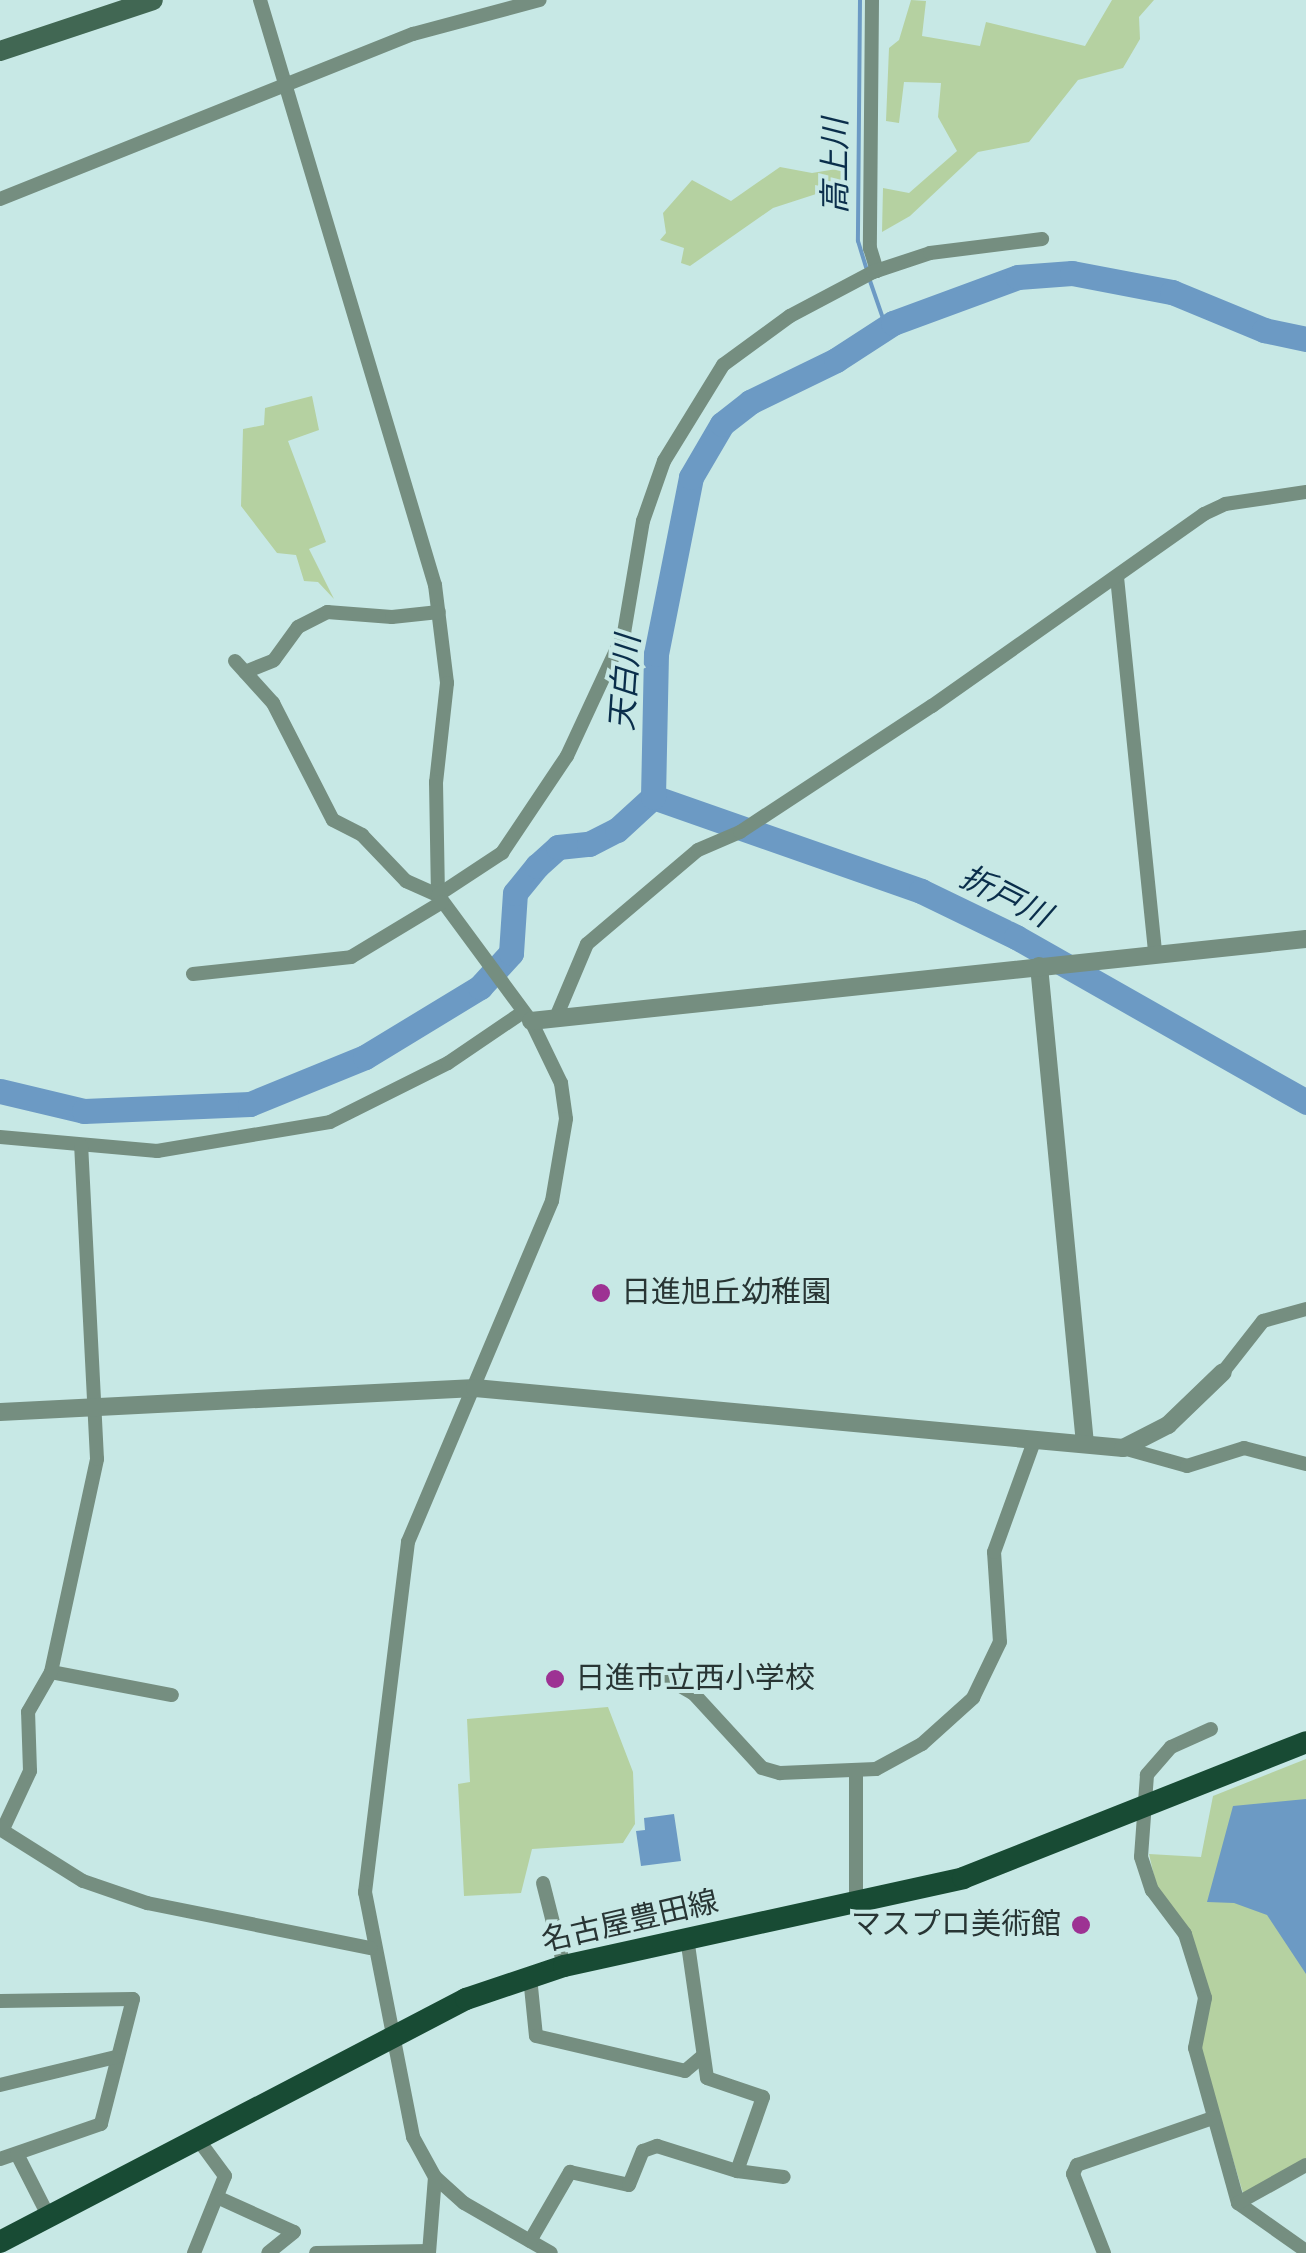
<!DOCTYPE html>
<meta charset="utf-8">
<style>
body{margin:0}
#map{position:relative;width:1306px;height:2253px;overflow:hidden;background:#c7e8e5;font-family:"Nunito Sans","Noto Sans JP",sans-serif}
div>[style]{position:absolute}
.green>*{inset:0;background:#b5d1a1}
.water>*{inset:0;background:#6c9ac4}
.stream>*{height:4px;margin:-2px;padding:0 2px;transform-origin:2px;border-radius:2px;background:#6c9ac4}
.river>*{height:25px;margin:-12.5px;padding:0 12.5px;transform-origin:12.5px;border-radius:12.5px;background:#6c9ac4}
.minor>*{height:14px;margin:-7px;padding:0 7px;transform-origin:7px;border-radius:7px;background:#758e80}
.tertiary>*{height:18px;margin:-9px;padding:0 9px;transform-origin:9px;border-radius:9px;background:#758e80}
.secondary>*{height:20px;margin:-10px;padding:0 10px;transform-origin:10px;border-radius:10px;background:#416753}
.primary>*{height:22px;margin:-11px;padding:0 11px;transform-origin:11px;border-radius:11px;background:#184b34}
.dots>*{width:28px;height:28px;translate:-50% -50%;box-sizing:border-box;border:5px solid #c7e8e5;border-radius:50%}
span{translate:-50% -50%;white-space:nowrap;text-align:center;line-height:1.15;-webkit-text-stroke:8px #c7e8e5;paint-order:stroke}
.poi-label{font-size:30px;color:#283534}
.left{translate:0 -50%;text-align:left}
.right{translate:-100% -50%;text-align:right}
.street-label{font-size:30px;color:#283534}
.water-label{font-size:32px;color:#0a2e4b;font-style:italic}
</style>
<div id="map">
<div class="green">
<i style="clip-path:polygon(911px 0,926px 1px,922px 36px,980px 46px,986px 22px,1085px 46px,1112px 0,1154px 0,1139px 17px,1140px 39px,1123px 68px,1078px 80px,1029px 142px,978px 152px,910px 216px,882px 232px,883px 188px,909px 193px,957px 151px,938px 117px,941px 83px,904px 82px,899px 123px,886px 121px,889px 48px,899px 40px)"></i>
<i style="clip-path:polygon(780px 167px,812px 173px,849px 167px,847px 184px,773px 208px,690px 266px,681px 263px,684px 248px,660px 240px,666px 233px,663px 213px,692px 180px,731px 201px)"></i>
<i style="clip-path:polygon(312px 396px,319px 430px,288px 441px,326px 542px,309px 549px,334px 599px,318px 582px,304px 581px,296px 555px,277px 553px,241px 506px,243px 429px,264px 425px,265px 408px)"></i>
<i style="clip-path:polygon(608px 1707px,633px 1772px,635px 1824px,623px 1843px,532px 1849px,521px 1893px,464px 1896px,458px 1784px,470px 1782px,467px 1719px)"></i>
<i style="clip-path:polygon(1306px 1759px,1306px 2158px,1243px 2193px,1200px 2049px,1209px 1997px,1157px 1889px,1149px 1854px,1201px 1857px,1213px 1796px)"></i>
</div>
<div class="water">
<i style="clip-path:polygon(1306px 1799px,1306px 1974px,1267px 1915px,1234px 1903px,1207px 1902px,1233px 1806px)"></i>
<i style="clip-path:polygon(674px 1814px,681px 1861px,641px 1866px,636px 1831px,645px 1830px,644px 1818px)"></i>
</div>
<div class="stream">
<i style="left:860px;top:0;width:241px;rotate:90.5deg"></i>
<i style="left:858px;top:241px;width:28px;rotate:73deg"></i>
<i style="left:869px;top:278px;width:52px;rotate:70.9deg"></i>
</div>
<div class="river">
<i style="left:653px;top:797px;width:284px;rotate:19.3deg"></i>
<i style="left:921px;top:891px;width:106px;rotate:25.8deg"></i>
<i style="left:1016px;top:937px;width:334px;rotate:29.6deg"></i>
<i style="left:0;top:1091px;width:86px;rotate:13.4deg"></i>
<i style="left:84px;top:1111px;width:166px;rotate:-2.4deg"></i>
<i style="left:250px;top:1104px;width:124px;rotate:-22.2deg"></i>
<i style="left:365px;top:1057px;width:135px;rotate:-31.3deg"></i>
<i style="left:480px;top:987px;width:46px;rotate:-47.6deg"></i>
<i style="left:511px;top:953px;width:60px;rotate:-86.2deg"></i>
<i style="left:515px;top:893px;width:35px;rotate:-51deg"></i>
<i style="left:537px;top:866px;width:28px;rotate:-42deg"></i>
<i style="left:558px;top:847px;width:31px;rotate:-6deg"></i>
<i style="left:589px;top:844px;width:31px;rotate:-27deg"></i>
<i style="left:617px;top:830px;width:49px;rotate:-42.5deg"></i>
<i style="left:653px;top:797px;width:143px;rotate:-88.8deg"></i>
<i style="left:656px;top:654px;width:180px;rotate:-78.8deg"></i>
<i style="left:691px;top:477px;width:61px;rotate:-59.7deg"></i>
<i style="left:722px;top:424px;width:36px;rotate:-38deg"></i>
<i style="left:750px;top:402px;width:96px;rotate:-26deg"></i>
<i style="left:836px;top:360px;width:68px;rotate:-33deg"></i>
<i style="left:893px;top:323px;width:133px;rotate:-20.2deg"></i>
<i style="left:1018px;top:277px;width:54px;rotate:-4.2deg"></i>
<i style="left:1072px;top:273px;width:102px;rotate:10.8deg"></i>
<i style="left:1172px;top:292px;width:100px;rotate:22.4deg"></i>
<i style="left:1264px;top:330px;width:43px;rotate:12.1deg"></i>
</div>
<div class="minor">
<i style="left:260px;top:0;width:611px;rotate:73.35deg"></i>
<i style="left:435px;top:585px;width:99px;rotate:83deg"></i>
<i style="left:447px;top:683px;width:100px;rotate:96.3deg"></i>
<i style="left:436px;top:782px;width:113px;rotate:89deg"></i>
<i style="left:438px;top:895px;width:157px;rotate:53.6deg"></i>
<i style="left:531px;top:1021px;width:69px;rotate:64.2deg"></i>
<i style="left:561px;top:1083px;width:36px;rotate:82deg"></i>
<i style="left:566px;top:1119px;width:83px;rotate:99.7deg"></i>
<i style="left:552px;top:1201px;width:370px;rotate:112.9deg"></i>
<i style="left:408px;top:1542px;width:353px;rotate:97deg"></i>
<i style="left:365px;top:1892px;width:250px;rotate:78.9deg"></i>
<i style="left:413px;top:2137px;width:46px;rotate:61.2deg"></i>
<i style="left:435px;top:2177px;width:39px;rotate:42deg"></i>
<i style="left:464px;top:2203px;width:100px;rotate:29.9deg"></i>
<i style="left:872px;top:0;width:248px;rotate:90.5deg"></i>
<i style="left:870px;top:248px;width:24px;rotate:73deg"></i>
<i style="left:0;top:199px;width:445px;rotate:-21.8deg"></i>
<i style="left:413px;top:34px;width:131px;rotate:-15deg"></i>
<i style="left:1117px;top:577px;width:379px;rotate:84.2deg"></i>
<i style="left:235px;top:661px;width:57px;rotate:47.9deg"></i>
<i style="left:273px;top:703px;width:131px;rotate:62.9deg"></i>
<i style="left:333px;top:820px;width:33px;rotate:27deg"></i>
<i style="left:362px;top:835px;width:64px;rotate:46.3deg"></i>
<i style="left:406px;top:881px;width:35px;rotate:24deg"></i>
<i style="left:438px;top:895px;width:77px;rotate:-33.3deg"></i>
<i style="left:502px;top:853px;width:117px;rotate:-56.2deg"></i>
<i style="left:567px;top:756px;width:136px;rotate:-65.1deg"></i>
<i style="left:624px;top:633px;width:114px;rotate:-80.4deg"></i>
<i style="left:643px;top:521px;width:64px;rotate:-70.7deg"></i>
<i style="left:664px;top:461px;width:113px;rotate:-58.4deg"></i>
<i style="left:723px;top:365px;width:83px;rotate:-36.2deg"></i>
<i style="left:790px;top:316px;width:94px;rotate:-27.9deg"></i>
<i style="left:873px;top:272px;width:60px;rotate:-18.4deg"></i>
<i style="left:930px;top:253px;width:113px;rotate:-7.1deg"></i>
<i style="left:245px;top:672px;width:31px;rotate:-22deg"></i>
<i style="left:274px;top:660px;width:41px;rotate:-54deg"></i>
<i style="left:298px;top:627px;width:33px;rotate:-27deg"></i>
<i style="left:327px;top:612px;width:65px;rotate:4.4deg"></i>
<i style="left:392px;top:617px;width:47px;rotate:-6.1deg"></i>
<i style="left:193px;top:974px;width:159px;rotate:-6.1deg"></i>
<i style="left:351px;top:957px;width:106px;rotate:-31.1deg"></i>
<i style="left:557px;top:1015px;width:77px;rotate:-67.1deg"></i>
<i style="left:587px;top:944px;width:145px;rotate:-40.3deg"></i>
<i style="left:698px;top:850px;width:46px;rotate:-23.2deg"></i>
<i style="left:740px;top:832px;width:230px;rotate:-33.3deg"></i>
<i style="left:932px;top:706px;width:333px;rotate:-35.2deg"></i>
<i style="left:1204px;top:514px;width:23px;rotate:-25deg"></i>
<i style="left:1225px;top:504px;width:82px;rotate:-8.4deg"></i>
<i style="left:0;top:1137px;width:158px;rotate:5.1deg"></i>
<i style="left:157px;top:1151px;width:175px;rotate:-9.5deg"></i>
<i style="left:330px;top:1122px;width:132px;rotate:-26.6deg"></i>
<i style="left:448px;top:1063px;width:91px;rotate:-34.2deg"></i>
<i style="left:1223px;top:1372px;width:65px;rotate:-51.9deg"></i>
<i style="left:1263px;top:1321px;width:45px;rotate:-15.6deg"></i>
<i style="left:1123px;top:1448px;width:66px;rotate:15.7deg"></i>
<i style="left:1187px;top:1466px;width:60px;rotate:-17.5deg"></i>
<i style="left:1244px;top:1448px;width:64px;rotate:14.5deg"></i>
<i style="left:51px;top:1672px;width:123px;rotate:10.8deg"></i>
<i style="left:656px;top:1672px;width:44px;rotate:30.1deg"></i>
<i style="left:694px;top:1694px;width:100px;rotate:47.4deg"></i>
<i style="left:762px;top:1768px;width:19px;rotate:16deg"></i>
<i style="left:780px;top:1773px;width:96px;rotate:-2.4deg"></i>
<i style="left:876px;top:1769px;width:52px;rotate:-28.5deg"></i>
<i style="left:922px;top:1744px;width:69px;rotate:-42deg"></i>
<i style="left:973px;top:1698px;width:62px;rotate:-64.3deg"></i>
<i style="left:1000px;top:1642px;width:90px;rotate:-93.8deg"></i>
<i style="left:994px;top:1552px;width:120px;rotate:-70.1deg"></i>
<i style="left:1211px;top:1729px;width:44px;rotate:155.8deg"></i>
<i style="left:1171px;top:1747px;width:37px;rotate:131deg"></i>
<i style="left:1147px;top:1775px;width:82px;rotate:94.2deg"></i>
<i style="left:1141px;top:1857px;width:35px;rotate:72deg"></i>
<i style="left:1152px;top:1890px;width:55px;rotate:53.1deg"></i>
<i style="left:1185px;top:1934px;width:67px;rotate:72.6deg"></i>
<i style="left:1205px;top:1998px;width:51px;rotate:101.3deg"></i>
<i style="left:1195px;top:2048px;width:161px;rotate:74.5deg"></i>
<i style="left:1238px;top:2203px;width:83px;rotate:35.2deg"></i>
<i style="left:856px;top:1773px;width:130px;rotate:90deg"></i>
<i style="left:0;top:1829px;width:98px;rotate:32.1deg"></i>
<i style="left:83px;top:1881px;width:68px;rotate:19deg"></i>
<i style="left:147px;top:1903px;width:228px;rotate:11.4deg"></i>
<i style="left:3px;top:1829px;width:64px;rotate:-65deg"></i>
<i style="left:30px;top:1771px;width:59px;rotate:-91.9deg"></i>
<i style="left:28px;top:1712px;width:46px;rotate:-60.1deg"></i>
<i style="left:51px;top:1672px;width:218px;rotate:-77.8deg"></i>
<i style="left:97px;top:1459px;width:314px;rotate:-92.9deg"></i>
<i style="left:543px;top:1883px;width:86px;rotate:75.8deg"></i>
<i style="left:530px;top:1977px;width:59px;rotate:84.2deg"></i>
<i style="left:536px;top:2036px;width:153px;rotate:13.2deg"></i>
<i style="left:685px;top:2071px;width:23px;rotate:-40deg"></i>
<i style="left:0;top:2001px;width:133px;rotate:-0.9deg"></i>
<i style="left:133px;top:1999px;width:129px;rotate:104.4deg"></i>
<i style="left:101px;top:2124px;width:107px;rotate:160.9deg"></i>
<i style="left:0;top:2085px;width:119px;rotate:-13.6deg"></i>
<i style="left:17px;top:2154px;width:71px;rotate:63.1deg"></i>
<i style="left:737px;top:2171px;width:47px;rotate:7.3deg"></i>
<i style="left:219px;top:2198px;width:82px;rotate:24.4deg"></i>
<i style="left:294px;top:2232px;width:33px;rotate:141deg"></i>
<i style="left:1238px;top:2203px;width:78px;rotate:-29.2deg"></i>
<i style="left:530px;top:2241px;width:80px;rotate:-59.9deg"></i>
<i style="left:570px;top:2172px;width:60px;rotate:12.4deg"></i>
<i style="left:629px;top:2185px;width:37px;rotate:-68deg"></i>
<i style="left:643px;top:2151px;width:15px;rotate:-20deg"></i>
<i style="left:657px;top:2146px;width:84px;rotate:17.4deg"></i>
<i style="left:737px;top:2171px;width:78px;rotate:-70.6deg"></i>
<i style="left:763px;top:2097px;width:59px;rotate:-161.3deg"></i>
<i style="left:707px;top:2078px;width:141px;rotate:-98.1deg"></i>
<i style="left:194px;top:2253px;width:83px;rotate:-68.1deg"></i>
<i style="left:225px;top:2176px;width:47px;rotate:-126.4deg"></i>
<i style="left:316px;top:2253px;width:113px;rotate:-1deg"></i>
<i style="left:429px;top:2253px;width:76px;rotate:-85.5deg"></i>
<i style="left:1104px;top:2253px;width:85px;rotate:-111.4deg"></i>
<i style="left:1073px;top:2174px;width:10px;rotate:-66deg"></i>
<i style="left:1077px;top:2165px;width:144px;rotate:-19.1deg"></i>
</div>
<div class="tertiary">
<i style="left:1039px;top:966px;width:479px;rotate:84.5deg"></i>
<i style="left:531px;top:1021px;width:779px;rotate:-6.04deg"></i>
<i style="left:0;top:1412px;width:476px;rotate:-2.9deg"></i>
<i style="left:475px;top:1388px;width:651px;rotate:5.29deg"></i>
<i style="left:1123px;top:1448px;width:51px;rotate:-27.1deg"></i>
<i style="left:1168px;top:1425px;width:76px;rotate:-43.9deg"></i>
</div>
<div class="secondary">
<i style="left:0;top:51px;width:161px;rotate:-18.4deg"></i>
</div>
<div class="primary">
<i style="left:0;top:2242px;width:526px;rotate:-27.54deg"></i>
<i style="left:466px;top:1999px;width:103px;rotate:-18.6deg"></i>
<i style="left:564px;top:1966px;width:409px;rotate:-12.4deg"></i>
<i style="left:963px;top:1878px;width:369px;rotate:-21.6deg"></i>
</div>
<div class="dots">
<i style="left:601px;top:1293px;background:#9d3293"></i>
<i style="left:555px;top:1679px;background:#9d3293"></i>
<i style="left:1081px;top:1925px;background:#9d3293"></i>
</div>
<div class="poi-label">
<span class="left" style="left:621px;top:1293px">日進旭丘幼稚園</span>
<span class="left" style="left:575px;top:1679px">日進市立西小学校</span>
<span class="right" style="left:1061px;top:1925px">マスプロ美術館</span>
</div>
<div class="street-label">
<span style="left:630px;top:1922px;rotate:-13deg">名古屋豊田線</span>
</div>
<div class="water-label">
<span style="left:836px;top:166px;rotate:-90deg">高上川</span>
<span style="left:626px;top:683px;rotate:-86deg">天白川</span>
<span style="left:1005px;top:897px;rotate:27deg">折戸川</span>
</div>
</div>
